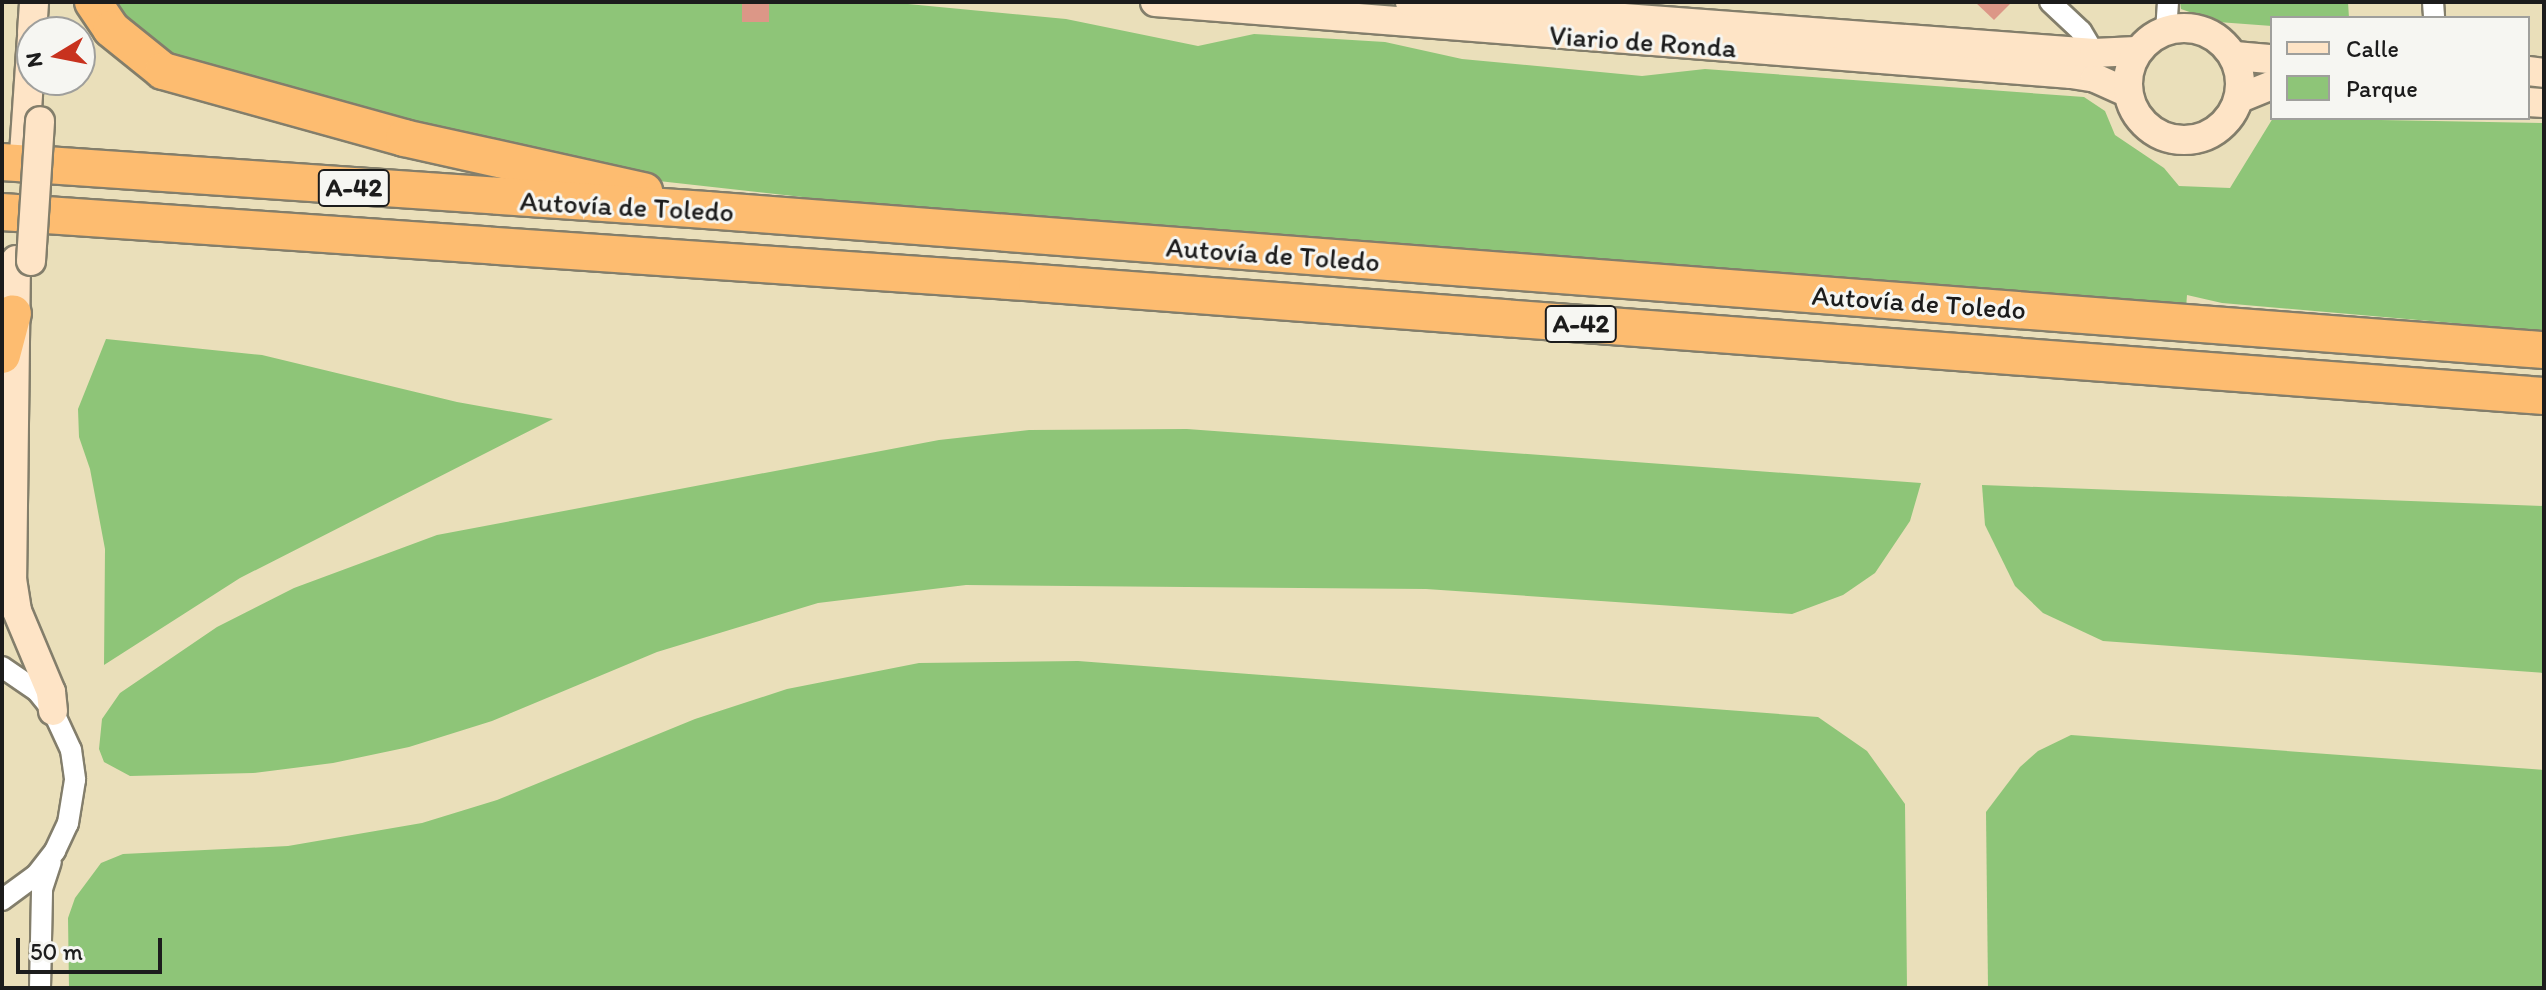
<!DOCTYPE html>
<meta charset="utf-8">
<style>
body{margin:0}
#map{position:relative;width:2546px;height:990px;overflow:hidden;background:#eadfba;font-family:Itim,sans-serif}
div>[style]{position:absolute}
.green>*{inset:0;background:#8ec578}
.building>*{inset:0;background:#dc9787;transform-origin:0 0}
.roads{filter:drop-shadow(2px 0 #837e6b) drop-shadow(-2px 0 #837e6b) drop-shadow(0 2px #837e6b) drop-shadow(0 -2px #837e6b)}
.street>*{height:20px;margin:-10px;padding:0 10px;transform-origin:10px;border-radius:10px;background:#fff}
.secondary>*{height:28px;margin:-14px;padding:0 14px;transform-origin:14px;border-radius:14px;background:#fee4c6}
.secondary>.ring{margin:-14px;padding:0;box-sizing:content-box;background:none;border:28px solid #fee4c6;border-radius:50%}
.highway>*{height:36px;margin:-18px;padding:0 18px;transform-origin:18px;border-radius:18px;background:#fdbc70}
.bridges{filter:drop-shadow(2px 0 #837e6b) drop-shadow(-2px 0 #837e6b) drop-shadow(0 2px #837e6b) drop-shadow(0 -2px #837e6b)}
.secondary-bridge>*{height:28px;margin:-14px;padding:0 14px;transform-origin:14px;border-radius:14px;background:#fee4c6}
span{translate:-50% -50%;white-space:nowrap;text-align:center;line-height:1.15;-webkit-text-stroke:6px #f6f6f2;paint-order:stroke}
.shield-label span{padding:2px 6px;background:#f6f6f2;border:2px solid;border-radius:6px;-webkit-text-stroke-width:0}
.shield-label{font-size:26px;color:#1c1c1c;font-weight:700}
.street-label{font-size:28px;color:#1c1c1c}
.frame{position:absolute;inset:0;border:4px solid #1c1c1c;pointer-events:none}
.legend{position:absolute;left:2270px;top:16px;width:260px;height:104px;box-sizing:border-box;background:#f6f6f2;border:2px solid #9f9f9c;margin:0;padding:10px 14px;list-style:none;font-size:24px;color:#1c1c1c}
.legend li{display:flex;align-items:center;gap:16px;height:40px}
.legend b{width:40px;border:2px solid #9f9f9c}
.north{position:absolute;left:16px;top:16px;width:80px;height:80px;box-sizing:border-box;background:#f6f6f2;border:2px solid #9f9f9c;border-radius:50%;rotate:260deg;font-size:22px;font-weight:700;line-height:32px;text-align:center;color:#1c1c1c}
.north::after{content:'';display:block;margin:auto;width:28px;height:36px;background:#c8321e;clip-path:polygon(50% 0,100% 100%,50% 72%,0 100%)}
.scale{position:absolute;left:16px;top:938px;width:146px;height:36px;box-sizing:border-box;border:4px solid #1c1c1c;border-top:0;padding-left:10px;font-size:24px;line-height:28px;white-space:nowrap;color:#1c1c1c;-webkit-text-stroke:6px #f6f6f2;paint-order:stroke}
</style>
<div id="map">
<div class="green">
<i style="clip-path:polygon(93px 2px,887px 2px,1066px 19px,1198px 46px,1254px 34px,1385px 42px,1462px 59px,1642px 76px,1705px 69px,2084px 97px,2105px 111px,2115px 135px,2164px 168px,2179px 186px,2230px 188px,2273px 118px,2544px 123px,2544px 331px,2222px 303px,2187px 295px,2185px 322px,865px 204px,542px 168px,212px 89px)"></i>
<i style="clip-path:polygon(2180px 2px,2348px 2px,2349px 18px,2272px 18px,2272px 26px,2218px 22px,2181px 9px)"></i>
<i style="clip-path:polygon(106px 339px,262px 355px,457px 402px,553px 419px,240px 578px,104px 665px,105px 549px,90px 469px,79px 437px,78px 409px)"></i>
<i style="clip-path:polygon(1187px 429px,1921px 483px,1910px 521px,1875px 573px,1843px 595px,1792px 614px,1426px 589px,966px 585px,818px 603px,657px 652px,492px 721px,409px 747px,333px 763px,253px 773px,130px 776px,104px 762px,99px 749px,102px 719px,120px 693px,217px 627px,294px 588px,437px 535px,939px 440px,1029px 430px)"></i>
<i style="clip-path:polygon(1982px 485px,2544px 506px,2544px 673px,2103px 641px,2043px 613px,2015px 586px,1985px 525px)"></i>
<i style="clip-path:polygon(1078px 661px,1818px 717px,1867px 751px,1905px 804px,1907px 988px,69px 988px,68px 918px,75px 898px,101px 863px,123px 854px,288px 846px,422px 823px,497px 800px,695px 719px,787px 689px,919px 663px)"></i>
<i style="clip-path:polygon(2071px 735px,2544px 770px,2544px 988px,1988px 988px,1986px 812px,2020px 767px,2038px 751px)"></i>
</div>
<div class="building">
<i style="left:742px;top:2px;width:27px;height:20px"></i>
<i style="clip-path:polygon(1975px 2px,2012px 2px,1994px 20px)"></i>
</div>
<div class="roads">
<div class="street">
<i style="left:2050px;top:2px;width:42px;rotate:43.1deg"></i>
<i style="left:2081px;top:31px;width:26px;rotate:59deg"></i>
<i style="left:2433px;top:2px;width:16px;rotate:86deg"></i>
<i style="left:2166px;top:31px;width:29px;rotate:-86deg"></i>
<i style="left:2px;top:667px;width:42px;rotate:34.4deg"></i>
<i style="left:37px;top:691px;width:26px;rotate:51deg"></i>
<i style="left:53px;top:711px;width:43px;rotate:65.2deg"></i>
<i style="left:71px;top:750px;width:30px;rotate:82deg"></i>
<i style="left:75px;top:780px;width:44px;rotate:99.2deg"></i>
<i style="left:68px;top:823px;width:31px;rotate:115deg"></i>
<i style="left:55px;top:851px;width:31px;rotate:128deg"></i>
<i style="left:36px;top:875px;width:42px;rotate:143.7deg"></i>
<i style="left:40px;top:988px;width:99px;rotate:-88.8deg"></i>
<i style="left:42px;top:889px;width:28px;rotate:-72deg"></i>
</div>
<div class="secondary">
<i style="left:1155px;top:2px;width:919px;rotate:4.49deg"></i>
<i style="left:2071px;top:74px;width:24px;rotate:9deg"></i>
<i style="left:2095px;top:78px;width:36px;rotate:24deg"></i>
<i style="left:1410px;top:2px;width:686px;rotate:4.26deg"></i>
<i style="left:2094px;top:53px;width:42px;rotate:-2.7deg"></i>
<i class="ring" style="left:2128px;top:28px;width:84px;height:84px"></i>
<i style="left:32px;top:32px;width:30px;rotate:-86deg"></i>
<i style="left:2235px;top:56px;width:37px;rotate:5deg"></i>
<i style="left:2528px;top:71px;width:16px;rotate:7deg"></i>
<i style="left:2240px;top:98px;width:35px;rotate:-22deg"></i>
<i style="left:2528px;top:102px;width:16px;rotate:4deg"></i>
<i style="left:24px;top:154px;width:116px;rotate:-86.1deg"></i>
<i style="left:16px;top:260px;width:319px;rotate:90.7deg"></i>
<i style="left:12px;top:579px;width:32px;rotate:81deg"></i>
<i style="left:17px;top:611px;width:88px;rotate:67.2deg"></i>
<i style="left:51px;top:692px;width:19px;rotate:84deg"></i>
</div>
<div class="highway">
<i style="left:93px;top:2px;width:32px;rotate:56deg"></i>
<i style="left:111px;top:29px;width:67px;rotate:38.9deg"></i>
<i style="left:163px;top:71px;width:250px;rotate:15.5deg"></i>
<i style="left:404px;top:138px;width:246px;rotate:12.5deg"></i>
<i style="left:2px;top:162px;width:706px;rotate:3.9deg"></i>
<i style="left:706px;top:210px;width:1843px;rotate:4.36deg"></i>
<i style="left:2px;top:212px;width:1037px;rotate:3.92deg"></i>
<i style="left:1037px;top:283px;width:1511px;rotate:4.29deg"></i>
<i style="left:2px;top:355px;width:43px;rotate:-75.3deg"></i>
</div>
</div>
<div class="bridges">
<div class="secondary-bridge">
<i style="left:31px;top:261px;width:140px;rotate:-86.3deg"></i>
</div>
</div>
<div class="shield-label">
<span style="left:354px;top:188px">A-42</span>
<span style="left:1581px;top:324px">A-42</span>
</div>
<div class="street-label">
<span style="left:1643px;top:41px;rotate:4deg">Viario de Ronda</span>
<span style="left:627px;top:206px;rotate:3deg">Autovía de Toledo</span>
<span style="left:1273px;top:254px;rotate:4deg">Autovía de Toledo</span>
<span style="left:1919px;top:302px;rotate:4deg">Autovía de Toledo</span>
</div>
<div class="frame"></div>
<ul class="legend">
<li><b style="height:10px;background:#fee4c6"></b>Calle</li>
<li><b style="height:22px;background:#8ec578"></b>Parque</li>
</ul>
<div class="north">N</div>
<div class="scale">50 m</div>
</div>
